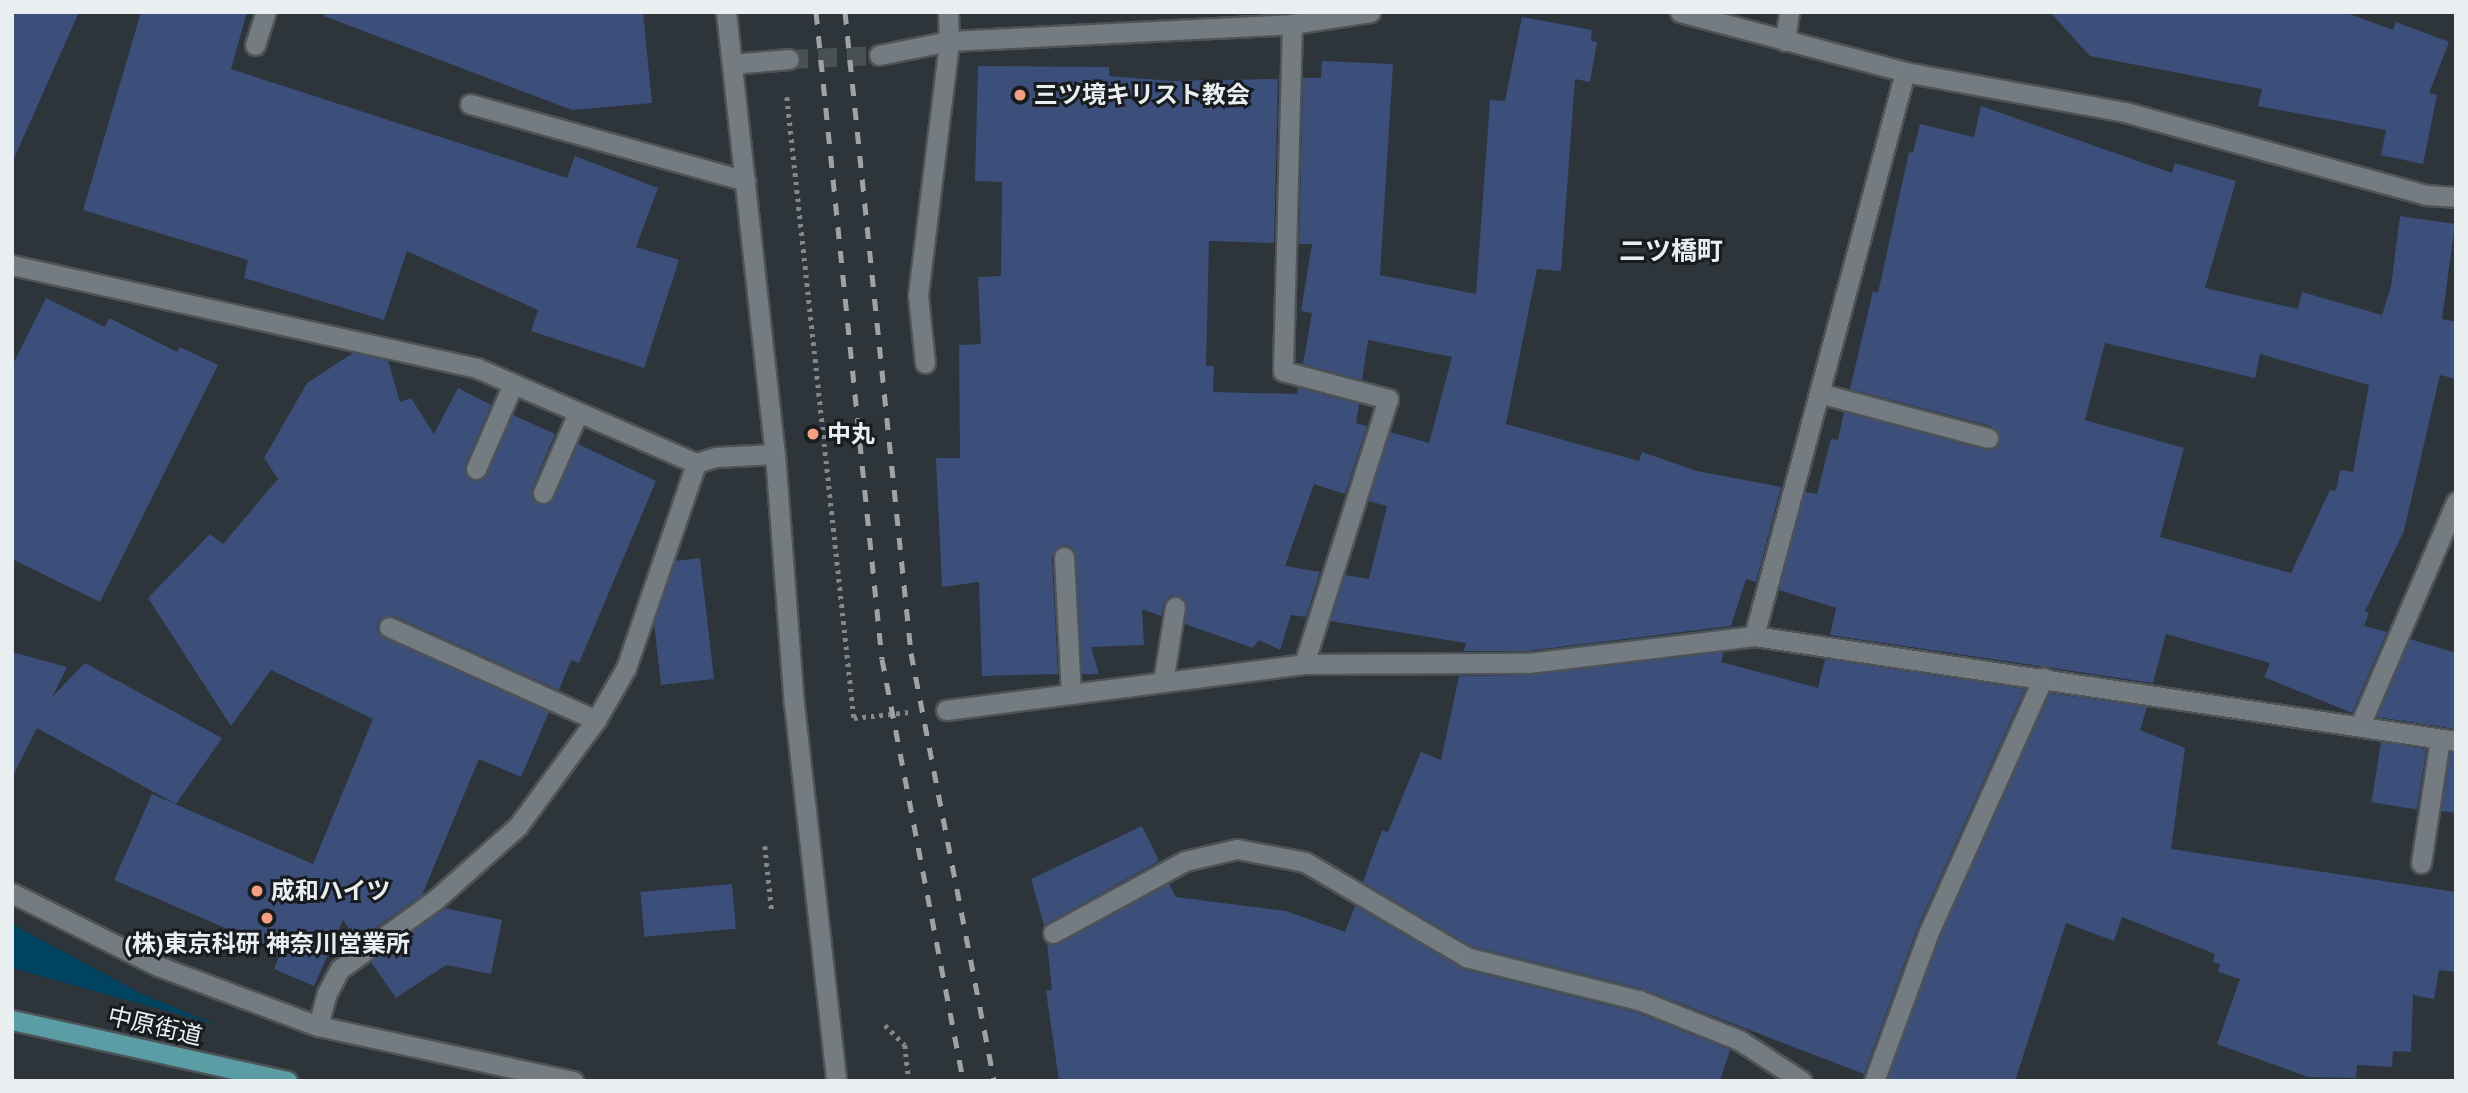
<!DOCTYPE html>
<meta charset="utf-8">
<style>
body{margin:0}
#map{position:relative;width:2468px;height:1093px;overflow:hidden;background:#2d353a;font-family:"PT Sans","Noto Sans JP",sans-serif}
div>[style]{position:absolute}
.green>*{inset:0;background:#004461}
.building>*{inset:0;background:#3c4e7a;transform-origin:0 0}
.minor-tunnel>*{height:19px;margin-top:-9.5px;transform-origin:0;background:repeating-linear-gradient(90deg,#495155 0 19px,transparent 0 29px)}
.path>*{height:4.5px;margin-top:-2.25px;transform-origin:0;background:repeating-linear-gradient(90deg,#82888c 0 3.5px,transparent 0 8.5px)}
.roads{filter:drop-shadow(2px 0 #4d5357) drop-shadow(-2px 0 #4d5357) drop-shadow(0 2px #4d5357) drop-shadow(0 -2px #4d5357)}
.service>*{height:19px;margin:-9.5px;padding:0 9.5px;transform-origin:9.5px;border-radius:9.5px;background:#747c82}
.minor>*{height:19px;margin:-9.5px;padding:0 9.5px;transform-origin:9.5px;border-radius:9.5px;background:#747c82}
.tertiary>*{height:19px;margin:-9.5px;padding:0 9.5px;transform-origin:9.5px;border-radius:9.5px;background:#747c82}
.primary>*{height:19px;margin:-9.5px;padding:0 9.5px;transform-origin:9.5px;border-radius:9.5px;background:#5a9da4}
.rail>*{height:5px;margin-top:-2.5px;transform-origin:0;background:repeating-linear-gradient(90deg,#9da3a7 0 12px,transparent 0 24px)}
.dots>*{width:19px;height:19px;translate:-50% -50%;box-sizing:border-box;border:4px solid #191c1e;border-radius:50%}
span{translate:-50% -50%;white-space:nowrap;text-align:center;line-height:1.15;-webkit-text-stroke:6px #191c1e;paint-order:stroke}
.poi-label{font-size:24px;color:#e9eef1;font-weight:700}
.left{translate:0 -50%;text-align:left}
.street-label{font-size:24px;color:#e9eef1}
.neighbourhood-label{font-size:26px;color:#e9eef1;font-weight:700}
.frame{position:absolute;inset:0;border:14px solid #e9eef1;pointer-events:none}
</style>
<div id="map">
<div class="green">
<i style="clip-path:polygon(12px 924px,140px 993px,217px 1025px,12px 968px)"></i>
</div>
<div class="building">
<i style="clip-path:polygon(12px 12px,79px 12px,12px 163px)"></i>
<i style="clip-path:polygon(141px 12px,247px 12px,231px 69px,567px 178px,575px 156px,658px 188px,636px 247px,679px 260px,644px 368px,531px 331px,538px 310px,407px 251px,384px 320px,244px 278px,248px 260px,83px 210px)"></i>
<i style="clip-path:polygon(325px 12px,643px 12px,652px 103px,572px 110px,324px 16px)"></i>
<i style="clip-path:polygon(2050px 12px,2344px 12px,2393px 30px,2396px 22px,2449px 42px,2429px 93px,2437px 95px,2423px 164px,2381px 155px,2386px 130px,2258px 106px,2262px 89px,2090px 56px)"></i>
<i style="clip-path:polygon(1522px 17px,1592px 30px,1591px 41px,1597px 42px,1590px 82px,1575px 79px,1561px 271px,1537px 269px,1506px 424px,1639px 461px,1642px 452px,1697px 471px,1781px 487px,1756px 582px,1746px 579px,1731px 626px,1527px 651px,1464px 651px,1466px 643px,1330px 621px,1345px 575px,1369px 579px,1387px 506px,1369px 501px,1390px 432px,1429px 443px,1452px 357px,1368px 340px,1362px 380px,1303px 364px,1312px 313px,1301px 311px,1312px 244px,1299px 244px,1303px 78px,1321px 78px,1322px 61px,1393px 64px,1380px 275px,1476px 294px,1490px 100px,1505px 101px)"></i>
<i style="clip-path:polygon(978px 66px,1109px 67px,1109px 76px,1171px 81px,1278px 79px,1274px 243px,1209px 241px,1206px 366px,1214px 366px,1213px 392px,1297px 394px,1298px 388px,1359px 404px,1356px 423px,1367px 426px,1345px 494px,1314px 484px,1285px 566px,1320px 572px,1306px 617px,1291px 615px,1280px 650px,1259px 640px,1253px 648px,1185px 624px,1186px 602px,1171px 595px,1165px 600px,1161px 616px,1142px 609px,1144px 645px,1091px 647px,1099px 674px,1082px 674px,1076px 556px,1070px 546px,1063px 545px,1052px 558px,1058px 674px,982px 676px,979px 582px,942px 587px,936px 458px,960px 458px,959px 345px,981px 344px,978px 277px,1001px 276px,1002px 182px,975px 181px)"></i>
<i style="clip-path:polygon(evenodd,1981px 106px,2172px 173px,2175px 163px,2236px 181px,2205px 288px,2298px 309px,2302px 292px,2382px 315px,2391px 287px,2400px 216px,2455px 224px,2442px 319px,2456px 322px,2456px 379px,2440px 375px,2404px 531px,2365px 611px,2369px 613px,2364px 626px,2387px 632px,2352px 713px,2264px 677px,2270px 663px,2166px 634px,2153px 683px,1830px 635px,1836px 608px,1779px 590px,1805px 492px,1817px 494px,1831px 439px,1838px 440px,1844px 412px,1985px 450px,2000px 442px,2000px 434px,1991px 426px,1850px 389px,1873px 291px,1878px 293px,1909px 152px,1913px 153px,1920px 124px,1974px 137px,1981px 106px,2105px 343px,2255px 378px,2260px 354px,2369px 385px,2353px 472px,2340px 470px,2336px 491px,2330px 490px,2291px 573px,2160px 537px,2184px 448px,2085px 420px,2105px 343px)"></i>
<i style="clip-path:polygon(46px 298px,105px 327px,109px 318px,177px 352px,180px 347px,218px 365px,100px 602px,12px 559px,12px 366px)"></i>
<i style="clip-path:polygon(353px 353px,388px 361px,400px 402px,411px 398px,434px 434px,458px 388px,491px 405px,465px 465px,472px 480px,487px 474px,513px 415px,555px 434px,532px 489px,537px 504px,554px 499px,578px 444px,656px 481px,579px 663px,571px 660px,559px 690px,394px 616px,378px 621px,377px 629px,384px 638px,549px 712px,521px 777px,479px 759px,422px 895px,357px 941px,343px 920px,314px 986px,274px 969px,281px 952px,114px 880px,152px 794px,313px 864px,373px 719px,271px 670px,231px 726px,148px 598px,210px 534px,223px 544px,278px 479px,264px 458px,307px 383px)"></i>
<i style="clip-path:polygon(700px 558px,714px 679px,661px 685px,654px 622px,675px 561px)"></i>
<i style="clip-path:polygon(2410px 639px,2456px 653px,2456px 729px,2377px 717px)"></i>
<i style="clip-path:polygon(12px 652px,67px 667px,52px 697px,85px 663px,222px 738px,176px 804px,37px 728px,12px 778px)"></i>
<i style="clip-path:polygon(1724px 652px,1721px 662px,1818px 688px,1825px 659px,2025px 689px,1917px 929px,1864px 1074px,1643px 989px,1471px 946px,1363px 882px,1382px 830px,1388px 832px,1421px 752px,1441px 760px,1459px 676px,1529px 675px)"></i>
<i style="clip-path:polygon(2050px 693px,2147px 707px,2140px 730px,2185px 748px,2171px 849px,2456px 892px,2456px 972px,2439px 970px,2434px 999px,2413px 995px,2411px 1052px,2393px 1051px,2392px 1067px,2357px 1065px,2356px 1078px,2308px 1077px,2217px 1044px,2240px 979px,2218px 972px,2220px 964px,2213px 962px,2215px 954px,2122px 917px,2114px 941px,2066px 923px,2015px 1081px,1887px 1081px,1939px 939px)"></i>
<i style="left:2381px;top:742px;width:46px;height:61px;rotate:9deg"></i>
<i style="clip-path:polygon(2450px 753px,2456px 753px,2456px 813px,2441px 811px)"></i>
<i style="clip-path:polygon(1142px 826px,1159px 861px,1044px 925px,1031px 879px)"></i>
<i style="left:732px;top:884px;width:45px;height:92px;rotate:85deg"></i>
<i style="clip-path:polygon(1169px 884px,1176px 897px,1286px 911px,1345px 932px,1355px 906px,1463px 969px,1635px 1012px,1730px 1050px,1720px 1081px,1059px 1081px,1046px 991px,1052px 990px,1047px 943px,1059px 944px)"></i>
<i style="clip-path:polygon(444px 908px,502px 920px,491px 974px,446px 965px,396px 998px,371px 962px)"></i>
</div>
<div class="minor-tunnel">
<i style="left:789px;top:59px;width:90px;rotate:-2.5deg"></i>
</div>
<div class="path">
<i style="left:787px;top:97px;width:625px;rotate:83.84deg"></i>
<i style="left:854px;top:718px;width:56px;rotate:-6.1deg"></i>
<i style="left:765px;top:846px;width:67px;rotate:84deg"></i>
<i style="left:885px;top:1025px;width:28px;rotate:45deg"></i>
<i style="left:905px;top:1045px;width:36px;rotate:84deg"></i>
</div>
<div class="roads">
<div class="service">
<i style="left:1785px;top:41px;width:29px;rotate:-82deg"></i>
<i style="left:255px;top:45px;width:35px;rotate:-72deg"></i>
<i style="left:470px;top:104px;width:286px;rotate:15.6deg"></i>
<i style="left:925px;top:363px;width:68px;rotate:-95.9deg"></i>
<i style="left:918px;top:295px;width:256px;rotate:-83deg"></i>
<i style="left:476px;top:469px;width:93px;rotate:-66.5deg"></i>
<i style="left:543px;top:493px;width:87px;rotate:-66.4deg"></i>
<i style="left:1064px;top:557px;width:137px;rotate:87.1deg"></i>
<i style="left:389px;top:627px;width:227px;rotate:24.2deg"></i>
<i style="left:1163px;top:682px;width:76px;rotate:-80.9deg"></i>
</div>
<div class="minor">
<i style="left:948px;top:12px;width:29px;rotate:88deg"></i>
<i style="left:1680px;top:12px;width:233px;rotate:14.9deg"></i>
<i style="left:1905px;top:72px;width:224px;rotate:10.3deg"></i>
<i style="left:2125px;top:112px;width:313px;rotate:15.4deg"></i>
<i style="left:2427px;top:195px;width:29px;rotate:4deg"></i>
<i style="left:1292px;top:24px;width:347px;rotate:91.5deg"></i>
<i style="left:1283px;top:371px;width:109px;rotate:14.9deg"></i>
<i style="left:1388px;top:399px;width:278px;rotate:107.6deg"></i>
<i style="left:879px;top:55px;width:71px;rotate:-11.3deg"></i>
<i style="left:949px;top:41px;width:343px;rotate:-2.8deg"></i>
<i style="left:1292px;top:24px;width:79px;rotate:-8.7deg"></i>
<i style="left:732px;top:64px;width:57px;rotate:-5deg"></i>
<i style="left:12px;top:265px;width:476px;rotate:12.5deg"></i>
<i style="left:477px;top:368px;width:239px;rotate:23.5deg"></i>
<i style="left:696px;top:463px;width:21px;rotate:-17deg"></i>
<i style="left:716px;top:457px;width:59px;rotate:-2.9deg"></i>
<i style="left:1819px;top:393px;width:175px;rotate:14.9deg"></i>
<i style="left:1754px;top:636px;width:584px;rotate:-75.01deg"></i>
<i style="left:946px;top:710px;width:361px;rotate:-7.3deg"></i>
<i style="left:1304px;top:664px;width:224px;rotate:-0.3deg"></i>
<i style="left:1528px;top:663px;width:228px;rotate:-6.8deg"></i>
<i style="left:1754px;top:636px;width:710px;rotate:8.51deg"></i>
<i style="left:2360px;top:725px;width:243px;rotate:-66.7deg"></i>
<i style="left:2421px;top:863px;width:125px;rotate:-81.3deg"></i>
<i style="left:1053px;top:933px;width:150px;rotate:-28.6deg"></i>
<i style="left:1185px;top:861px;width:53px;rotate:-13deg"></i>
<i style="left:1237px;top:849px;width:69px;rotate:10.8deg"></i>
<i style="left:1305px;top:862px;width:187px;rotate:30.5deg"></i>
<i style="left:1466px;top:957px;width:178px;rotate:14deg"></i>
<i style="left:1639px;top:1000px;width:108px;rotate:21.8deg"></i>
<i style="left:1739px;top:1040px;width:75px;rotate:33.1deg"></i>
<i style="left:318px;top:1026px;width:34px;rotate:-75deg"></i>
<i style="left:327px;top:993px;width:27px;rotate:-62deg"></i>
<i style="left:340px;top:969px;width:117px;rotate:-36deg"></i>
<i style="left:435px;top:900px;width:111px;rotate:-41.7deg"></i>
<i style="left:518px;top:826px;width:132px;rotate:-53.7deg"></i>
<i style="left:596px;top:720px;width:60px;rotate:-60deg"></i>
<i style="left:626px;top:668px;width:217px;rotate:-71.1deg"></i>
<i style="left:1874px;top:1081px;width:157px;rotate:-69.8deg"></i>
<i style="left:1928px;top:934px;width:281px;rotate:-65.8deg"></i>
</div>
<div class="tertiary">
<i style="left:726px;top:12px;width:445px;rotate:83.7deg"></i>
<i style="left:775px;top:454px;width:251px;rotate:85.7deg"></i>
<i style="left:794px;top:704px;width:379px;rotate:83.6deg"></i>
<i style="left:12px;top:893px;width:163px;rotate:26.6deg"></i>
<i style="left:158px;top:966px;width:171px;rotate:20.6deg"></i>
<i style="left:318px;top:1026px;width:261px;rotate:12.2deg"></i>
</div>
<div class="primary">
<i style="left:12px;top:1020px;width:282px;rotate:12.5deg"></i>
</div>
</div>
<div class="rail">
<i style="left:816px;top:12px;width:650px;rotate:84.18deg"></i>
<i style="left:882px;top:659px;width:430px;rotate:79.1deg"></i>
<i style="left:845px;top:12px;width:644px;rotate:84.12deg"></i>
<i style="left:911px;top:653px;width:436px;rotate:79deg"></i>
</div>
<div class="dots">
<i style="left:1020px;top:95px;background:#f39f84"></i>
<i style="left:813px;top:434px;background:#f39f84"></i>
<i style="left:257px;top:891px;background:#f39f84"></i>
<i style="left:267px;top:918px;background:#f39f84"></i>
</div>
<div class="poi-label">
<span class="left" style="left:1034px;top:95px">三ツ境キリスト教会</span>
<span class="left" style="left:827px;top:434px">中丸</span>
<span class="left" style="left:271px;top:891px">成和ハイツ</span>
<span style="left:267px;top:944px">(株)東京科研 神奈川営業所</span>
</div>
<div class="street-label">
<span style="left:155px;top:1026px;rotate:13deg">中原街道</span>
</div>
<div class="neighbourhood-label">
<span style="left:1671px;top:251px">二ツ橋町</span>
</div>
<div class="frame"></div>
</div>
